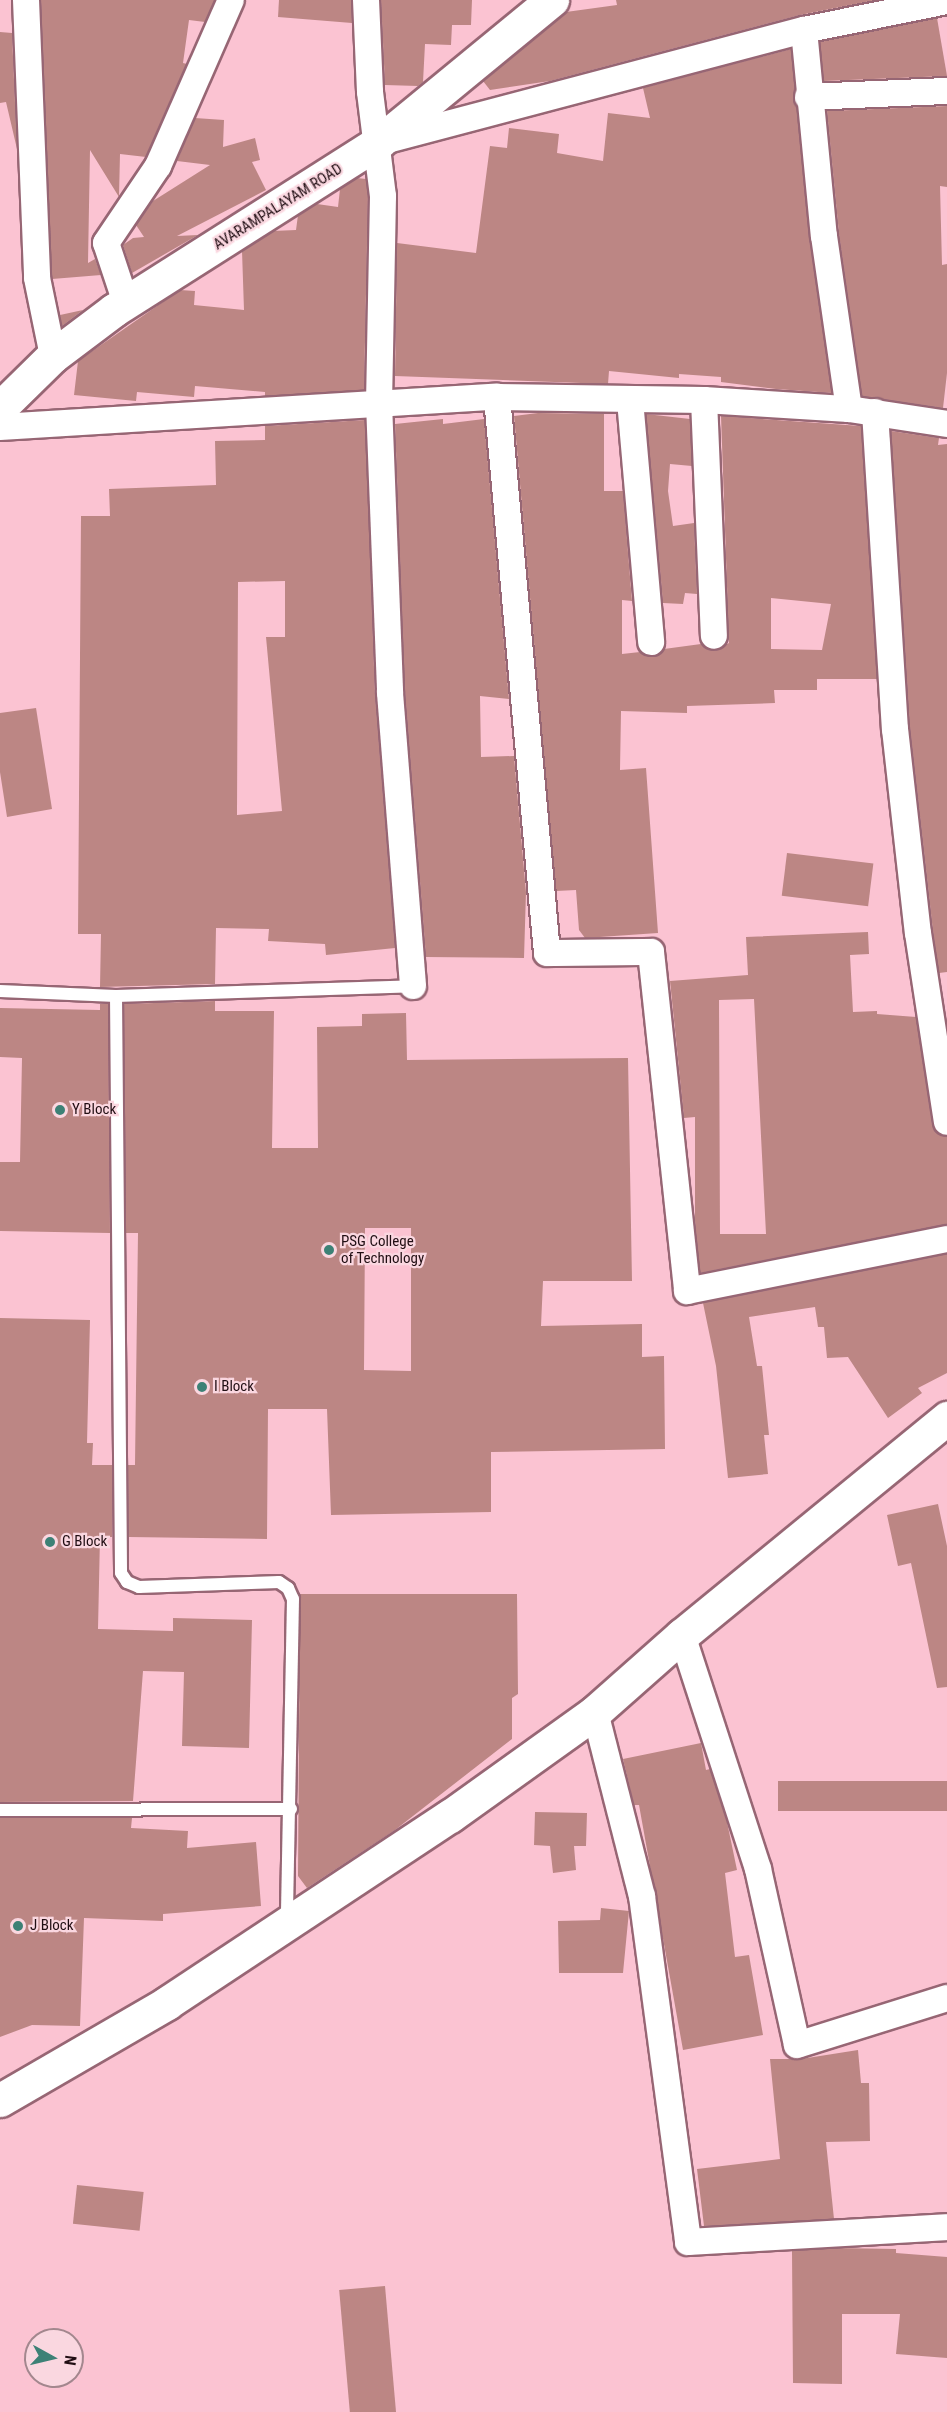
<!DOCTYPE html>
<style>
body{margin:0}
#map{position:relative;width:947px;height:2412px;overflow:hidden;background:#fbc3d2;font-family:"Roboto Condensed",sans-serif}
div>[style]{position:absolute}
.building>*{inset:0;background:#bc8684;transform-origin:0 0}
.roads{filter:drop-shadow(2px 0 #976674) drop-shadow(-2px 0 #976674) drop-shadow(0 2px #976674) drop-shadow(0 -2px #976674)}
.lane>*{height:12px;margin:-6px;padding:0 6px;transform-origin:6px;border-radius:6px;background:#fff}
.street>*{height:26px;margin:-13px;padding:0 13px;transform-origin:13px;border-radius:13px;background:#fff}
.secondary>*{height:33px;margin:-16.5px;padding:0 16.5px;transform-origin:16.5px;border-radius:16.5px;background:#fff}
.dots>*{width:16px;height:16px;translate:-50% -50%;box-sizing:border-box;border:3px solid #fad7e0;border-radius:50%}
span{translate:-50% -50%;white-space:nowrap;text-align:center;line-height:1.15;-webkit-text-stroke:4.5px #fad7e0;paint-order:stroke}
.street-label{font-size:15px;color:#200e13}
.poi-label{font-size:15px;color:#200e13}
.left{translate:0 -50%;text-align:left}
.north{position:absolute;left:24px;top:2328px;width:60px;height:60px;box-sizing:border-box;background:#fad7e0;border:2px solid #a3878e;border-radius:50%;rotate:98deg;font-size:16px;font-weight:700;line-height:24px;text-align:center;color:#200e13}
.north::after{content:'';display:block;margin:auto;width:21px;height:27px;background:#3d8176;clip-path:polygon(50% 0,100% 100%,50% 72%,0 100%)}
</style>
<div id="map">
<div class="building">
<i style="clip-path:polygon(41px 0,215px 0,205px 22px,189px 20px,183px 63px,187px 64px,146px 157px,120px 154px,119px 197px,90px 150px,88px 263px,95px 259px,101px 275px,52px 279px)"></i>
<i style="clip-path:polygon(279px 0,351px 0,352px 23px,278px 17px)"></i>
<i style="clip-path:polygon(381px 0,472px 0,471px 25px,452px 25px,451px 45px,425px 44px,423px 82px,418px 86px,385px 85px)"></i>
<i style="clip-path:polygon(616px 0,876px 0,800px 15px,550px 81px,490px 90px,483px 81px,566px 12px,617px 5px)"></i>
<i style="clip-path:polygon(937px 18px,947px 76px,824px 81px,820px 42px)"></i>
<i style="clip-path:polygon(0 32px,12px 33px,17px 149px,6px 102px,0 103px)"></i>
<i style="clip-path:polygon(791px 49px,809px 237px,832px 393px,776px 389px,721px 382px,721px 377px,679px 374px,679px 378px,609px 371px,608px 384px,395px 376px,397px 243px,476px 253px,490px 146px,507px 148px,509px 128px,559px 134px,557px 153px,603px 161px,608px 113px,650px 118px,643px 88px)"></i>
<i style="clip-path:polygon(947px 106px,947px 187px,940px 186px,942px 265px,947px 264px,947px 373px,943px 408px,862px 396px,839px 234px,827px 111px)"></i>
<i style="clip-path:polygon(195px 118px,224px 120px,223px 147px,255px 138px,260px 160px,252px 162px,266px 190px,177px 236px,198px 235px,132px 273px,123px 245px,133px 238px,144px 237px,136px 225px,153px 201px,210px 165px,177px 161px)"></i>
<i style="clip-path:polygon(357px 178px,366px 179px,368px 197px,364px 390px,265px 396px,265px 392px,195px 386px,194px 397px,137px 392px,136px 401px,74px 395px,78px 361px,180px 290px,195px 291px,194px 305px,244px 310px,242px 251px,273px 231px,296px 230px,298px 215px,317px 204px,338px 207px,340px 189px)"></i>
<i style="clip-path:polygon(83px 310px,62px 326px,60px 315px)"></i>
<i style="clip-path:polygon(evenodd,538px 413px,604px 414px,604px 491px,623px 491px,632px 601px,622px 600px,622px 654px,640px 652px,652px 657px,664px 649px,701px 644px,715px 651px,729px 643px,721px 416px,861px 426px,877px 679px,817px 679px,817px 690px,774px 690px,775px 703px,687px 706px,687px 713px,621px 711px,620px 770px,646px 768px,658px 933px,585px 938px,579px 930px,576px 890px,556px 891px,514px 416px,538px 413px,771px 598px,831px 604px,822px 650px,771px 649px,771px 598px)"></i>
<i style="clip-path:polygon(646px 414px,690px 419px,692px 466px,670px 464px,668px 491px,673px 526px,694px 523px,697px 594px,685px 593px,683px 604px,663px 603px)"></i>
<i style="clip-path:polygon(443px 419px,443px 424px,484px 419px,509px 699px,480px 696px,481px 757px,514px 756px,526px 892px,524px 958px,426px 957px,405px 692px,395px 424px)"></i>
<i style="clip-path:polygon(evenodd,365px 420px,375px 694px,395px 948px,326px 955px,325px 944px,268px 941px,269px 929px,216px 928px,215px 984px,100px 987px,101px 934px,78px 934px,81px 516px,110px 516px,109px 489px,216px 485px,215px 441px,265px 440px,265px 426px,365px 420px,285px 581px,285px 637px,266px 637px,282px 811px,237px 815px,238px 582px,285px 581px)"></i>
<i style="clip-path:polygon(891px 431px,939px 438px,938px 445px,947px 444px,947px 972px,939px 973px,933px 931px,910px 728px)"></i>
<i style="clip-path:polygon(36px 708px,52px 809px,7px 817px,0 772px,0 713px)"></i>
<i style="left:787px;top:853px;width:87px;height:43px;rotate:7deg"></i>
<i style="clip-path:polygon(evenodd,868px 932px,869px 954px,850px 955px,853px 1012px,877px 1011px,877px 1014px,916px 1017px,932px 1124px,936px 1132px,947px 1137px,947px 1224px,700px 1273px,695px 1221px,695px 1117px,684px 1118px,670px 981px,748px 975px,746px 937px,868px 932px,754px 999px,766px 1234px,720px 1234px,719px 1000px,754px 999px)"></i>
<i style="clip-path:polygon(evenodd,215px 1001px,215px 1011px,274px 1011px,272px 1148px,318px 1148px,317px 1027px,362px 1026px,362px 1014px,406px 1013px,407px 1060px,628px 1058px,632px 1281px,543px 1281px,541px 1326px,642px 1324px,642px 1357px,664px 1356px,665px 1449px,491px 1452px,491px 1512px,331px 1515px,327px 1409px,268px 1409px,267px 1539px,129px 1537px,128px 1465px,135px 1465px,138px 1233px,126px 1233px,124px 1004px,215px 1001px,365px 1228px,411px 1228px,411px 1371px,364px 1370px,365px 1228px)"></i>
<i style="clip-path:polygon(100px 1004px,108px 1004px,110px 1233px,0 1231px,0 1162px,20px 1162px,22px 1058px,0 1057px,0 1008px,100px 1010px)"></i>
<i style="clip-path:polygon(947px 1254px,947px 1373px,918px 1388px,922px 1393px,888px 1418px,848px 1357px,827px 1358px,824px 1327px,818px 1327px,815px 1307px,749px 1317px,757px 1366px,762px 1366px,769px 1435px,764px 1435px,768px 1474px,728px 1478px,716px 1366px,703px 1303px)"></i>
<i style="clip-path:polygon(0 1318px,90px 1320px,87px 1443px,93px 1443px,92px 1465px,112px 1465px,112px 1537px,100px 1537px,98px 1629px,173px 1631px,173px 1618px,252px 1620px,249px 1748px,182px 1746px,184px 1672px,143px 1671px,133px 1801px,0 1802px)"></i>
<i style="clip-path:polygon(938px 1504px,947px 1546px,947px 1687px,937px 1688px,911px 1563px,898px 1566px,887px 1515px)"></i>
<i style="clip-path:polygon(300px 1594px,517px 1594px,518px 1694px,512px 1698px,512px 1739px,395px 1830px,307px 1888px,298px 1876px)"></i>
<i style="clip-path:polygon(701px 1743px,706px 1770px,710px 1769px,727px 1822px,737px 1870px,725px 1873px,735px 1957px,749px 1955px,763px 2035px,683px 2050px,639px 1805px,634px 1805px,623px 1759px)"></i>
<i style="left:947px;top:1781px;width:30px;height:169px;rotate:90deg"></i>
<i style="clip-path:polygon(535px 1812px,587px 1813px,586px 1846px,574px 1846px,576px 1870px,553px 1873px,550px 1846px,534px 1845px)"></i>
<i style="clip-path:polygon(0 1818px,132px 1818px,131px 1828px,188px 1831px,187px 1848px,256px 1842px,261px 1906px,163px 1914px,163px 1921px,84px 1918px,80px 2026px,32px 2025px,0 2037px)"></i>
<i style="clip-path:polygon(601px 1908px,629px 1911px,623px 1973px,559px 1973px,558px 1921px,600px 1920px)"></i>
<i style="clip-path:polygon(858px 2050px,861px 2083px,869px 2083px,870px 2141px,826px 2142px,834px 2219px,704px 2226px,697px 2169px,780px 2159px,770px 2059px,801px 2059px)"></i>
<i style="left:77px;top:2185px;width:67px;height:39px;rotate:6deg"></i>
<i style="clip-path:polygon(836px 2248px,896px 2249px,896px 2253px,947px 2257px,947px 2358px,896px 2354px,900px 2314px,842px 2314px,842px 2384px,793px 2383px,792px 2251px)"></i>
<i style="left:385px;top:2286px;width:127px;height:46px;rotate:85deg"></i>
</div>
<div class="roads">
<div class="lane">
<i style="left:0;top:991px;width:116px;rotate:2.5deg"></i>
<i style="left:116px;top:996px;width:297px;rotate:-1.9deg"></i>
<i style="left:116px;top:996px;width:577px;rotate:89.5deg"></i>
<i style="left:121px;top:1573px;width:11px;rotate:56deg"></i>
<i style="left:127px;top:1582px;width:13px;rotate:23deg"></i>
<i style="left:139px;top:1587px;width:140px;rotate:-2deg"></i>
<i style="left:279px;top:1582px;width:11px;rotate:34deg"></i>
<i style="left:288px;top:1588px;width:12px;rotate:66deg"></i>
<i style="left:293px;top:1599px;width:321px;rotate:91.1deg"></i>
<i style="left:0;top:1810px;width:291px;rotate:-0.2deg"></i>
</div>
<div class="street">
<i style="left:26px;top:0;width:278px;rotate:87.7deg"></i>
<i style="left:37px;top:278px;width:80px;rotate:78.4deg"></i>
<i style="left:366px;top:0;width:92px;rotate:87.5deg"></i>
<i style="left:370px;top:92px;width:105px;rotate:82.9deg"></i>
<i style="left:383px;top:196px;width:207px;rotate:91.1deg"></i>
<i style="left:379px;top:403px;width:290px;rotate:87.8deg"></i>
<i style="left:390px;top:693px;width:294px;rotate:85.5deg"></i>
<i style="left:804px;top:30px;width:207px;rotate:84.5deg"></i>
<i style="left:824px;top:236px;width:175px;rotate:81.8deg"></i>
<i style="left:808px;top:97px;width:139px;rotate:-2.5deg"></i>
<i style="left:383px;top:141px;width:435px;rotate:-14.8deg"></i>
<i style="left:804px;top:30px;width:146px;rotate:-11.5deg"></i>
<i style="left:126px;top:303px;width:63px;rotate:-108.4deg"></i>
<i style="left:106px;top:243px;width:93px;rotate:-56deg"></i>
<i style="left:158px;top:166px;width:181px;rotate:-66.3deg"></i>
<i style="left:497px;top:397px;width:558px;rotate:84.86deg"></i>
<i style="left:547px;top:953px;width:104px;rotate:-0.6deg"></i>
<i style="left:651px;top:952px;width:341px;rotate:83.9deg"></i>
<i style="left:687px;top:1291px;width:265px;rotate:-11.3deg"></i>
<i style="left:630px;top:400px;width:243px;rotate:85deg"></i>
<i style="left:704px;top:400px;width:236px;rotate:87.6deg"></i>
<i style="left:875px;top:412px;width:318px;rotate:86.4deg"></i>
<i style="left:895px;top:729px;width:205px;rotate:83.6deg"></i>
<i style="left:918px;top:933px;width:191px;rotate:81.3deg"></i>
<i style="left:0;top:427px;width:498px;rotate:-3.5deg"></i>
<i style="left:497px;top:397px;width:207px;rotate:0.8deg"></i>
<i style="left:704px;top:400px;width:145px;rotate:3.6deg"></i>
<i style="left:849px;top:409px;width:99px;rotate:8.7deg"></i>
<i style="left:682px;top:1635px;width:246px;rotate:72deg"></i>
<i style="left:758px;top:1869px;width:180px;rotate:77.5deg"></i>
<i style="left:797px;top:2045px;width:157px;rotate:-17.4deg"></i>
<i style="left:595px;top:1712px;width:190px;rotate:75.7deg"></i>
<i style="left:642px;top:1896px;width:349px;rotate:82.4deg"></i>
<i style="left:688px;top:2242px;width:259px;rotate:-3.3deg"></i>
</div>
<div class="secondary">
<i style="left:0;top:408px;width:74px;rotate:-44.5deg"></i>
<i style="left:53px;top:356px;width:76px;rotate:-37deg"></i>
<i style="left:114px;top:310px;width:314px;rotate:-32.4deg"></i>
<i style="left:379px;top:142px;width:224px;rotate:-39.4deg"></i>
<i style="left:0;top:2100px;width:193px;rotate:-30.1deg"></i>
<i style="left:167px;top:2003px;width:339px;rotate:-33.5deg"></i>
<i style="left:450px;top:1816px;width:178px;rotate:-35.6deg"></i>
<i style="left:595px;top:1712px;width:116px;rotate:-41.5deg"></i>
<i style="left:682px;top:1635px;width:343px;rotate:-39.3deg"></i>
</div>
</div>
<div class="dots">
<i style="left:60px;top:1110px;background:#3d8176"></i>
<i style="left:329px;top:1250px;background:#3d8176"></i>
<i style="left:202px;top:1387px;background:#3d8176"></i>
<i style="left:50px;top:1542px;background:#3d8176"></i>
<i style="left:18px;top:1926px;background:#3d8176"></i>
</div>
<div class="street-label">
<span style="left:278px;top:207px;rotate:-32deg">AVARAMPALAYAM ROAD</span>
</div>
<div class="poi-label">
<span class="left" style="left:72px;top:1110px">Y Block</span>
<span class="left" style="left:341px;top:1250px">PSG College<br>of Technology</span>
<span class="left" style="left:214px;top:1387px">I Block</span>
<span class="left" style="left:62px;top:1542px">G Block</span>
<span class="left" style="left:30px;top:1926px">J Block</span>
</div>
<div class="north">N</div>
</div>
